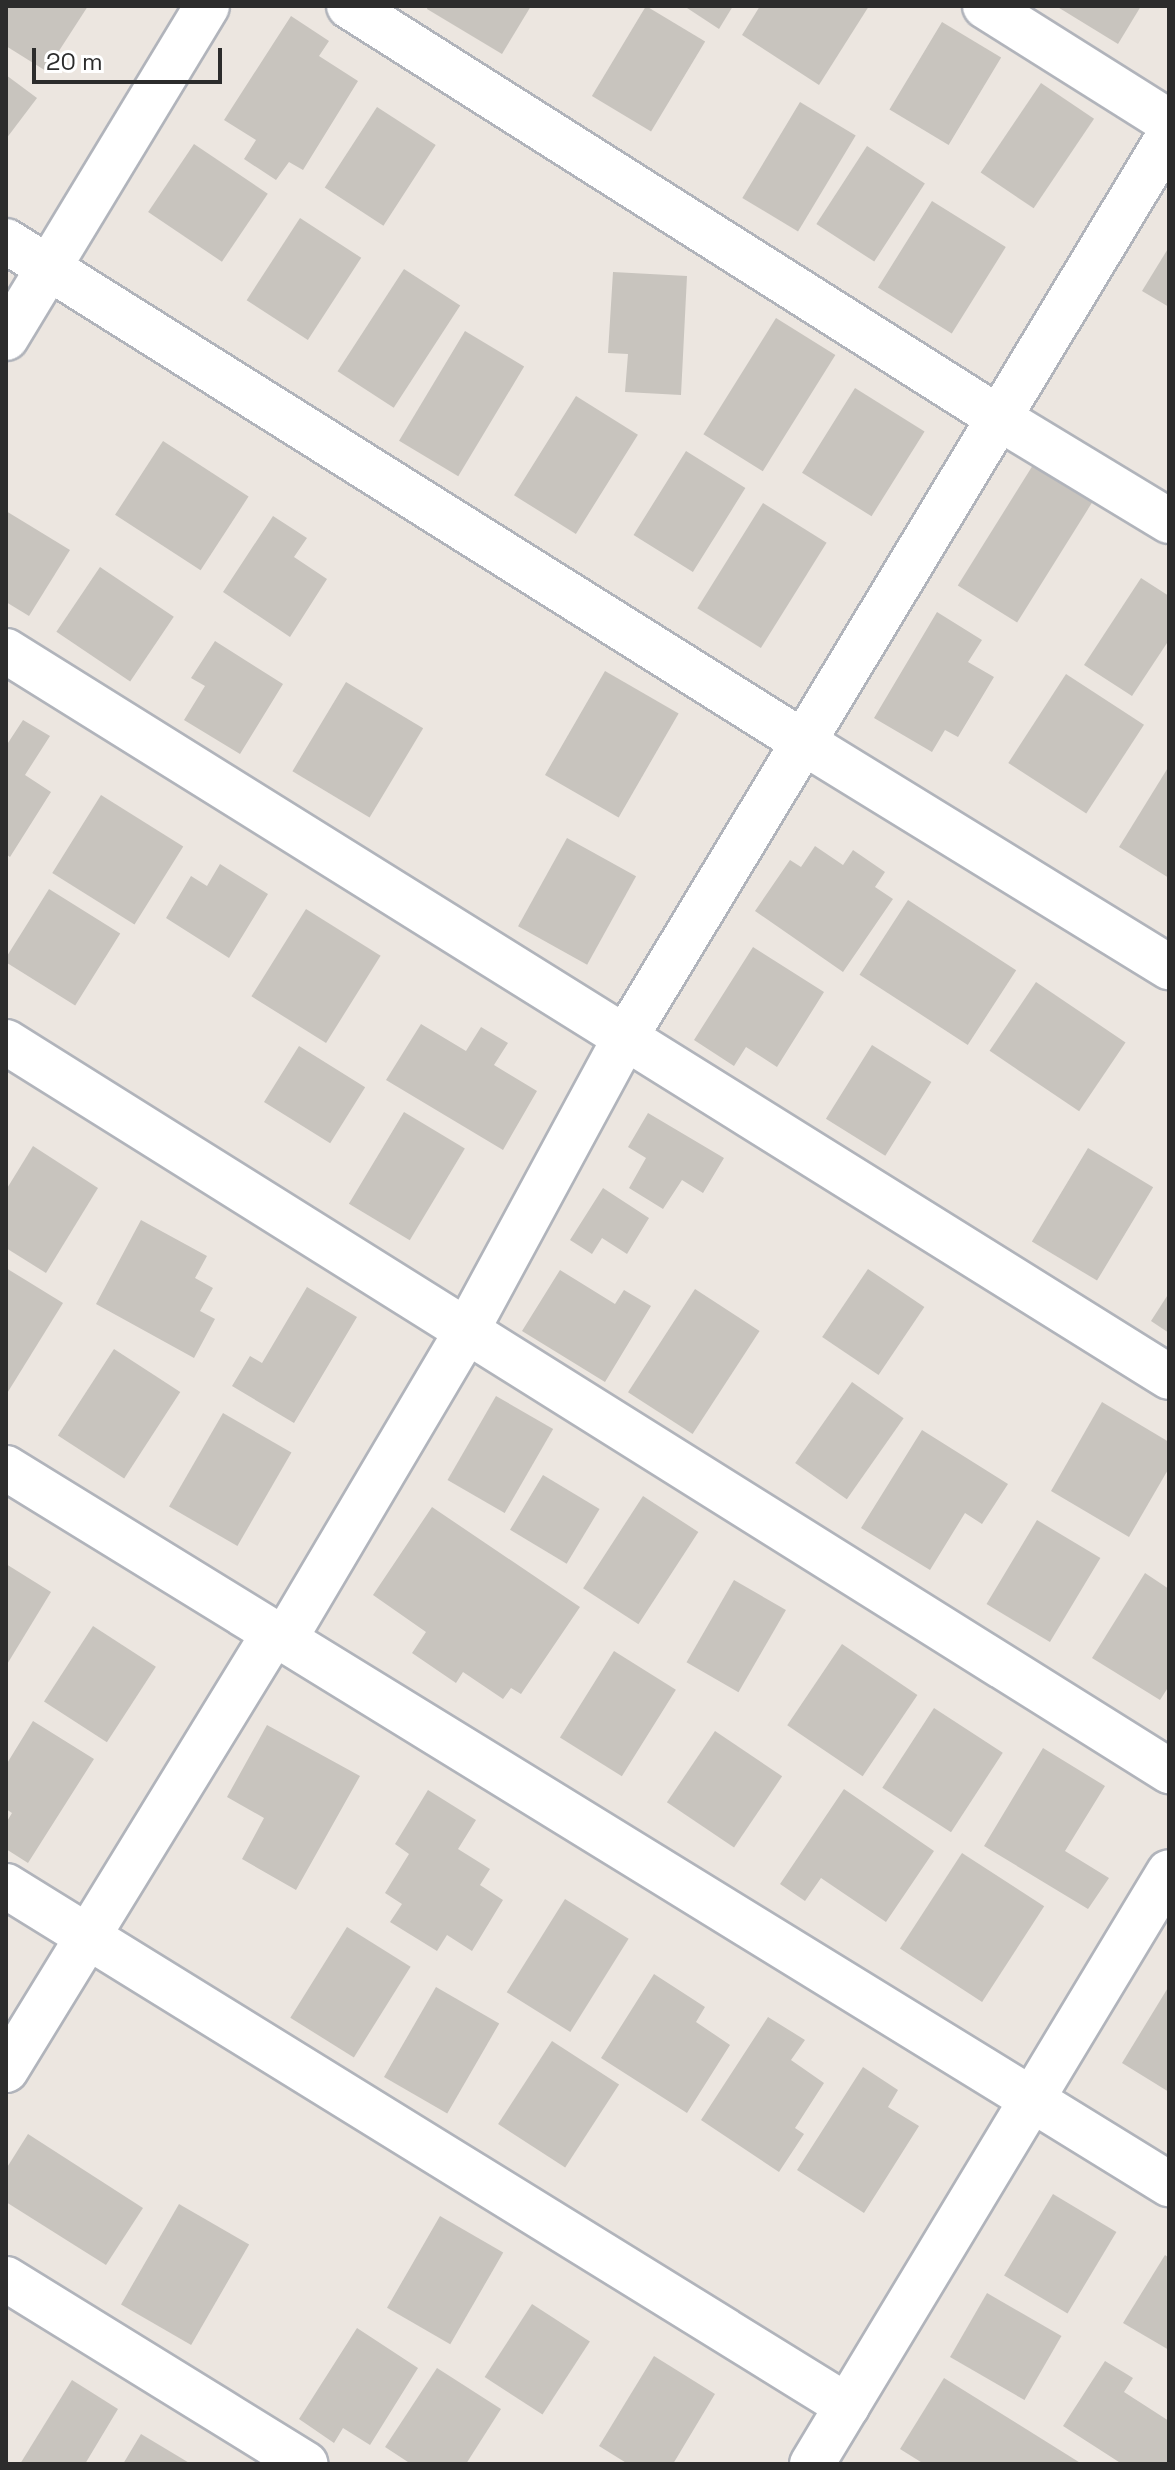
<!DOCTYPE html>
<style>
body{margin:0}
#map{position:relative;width:1175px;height:2470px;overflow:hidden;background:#ece6e0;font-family:"Space Grotesk",sans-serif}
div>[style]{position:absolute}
.building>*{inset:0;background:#c8c4be;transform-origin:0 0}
.roads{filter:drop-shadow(2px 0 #b1b4bb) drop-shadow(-2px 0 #b1b4bb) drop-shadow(0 2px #b1b4bb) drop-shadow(0 -2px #b1b4bb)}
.street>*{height:44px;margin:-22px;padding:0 22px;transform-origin:22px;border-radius:22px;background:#fff}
span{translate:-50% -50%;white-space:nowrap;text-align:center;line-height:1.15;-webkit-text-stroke:7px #fff;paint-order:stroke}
.frame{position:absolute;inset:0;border:8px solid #2c2c2c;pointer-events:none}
.scale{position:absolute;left:32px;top:48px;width:190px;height:36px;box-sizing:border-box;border:4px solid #2c2c2c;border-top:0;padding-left:10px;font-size:24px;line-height:28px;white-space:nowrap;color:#2c2c2c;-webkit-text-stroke:6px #fff;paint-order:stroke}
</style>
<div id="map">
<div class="building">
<i style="clip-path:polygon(6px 6px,88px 6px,46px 71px,6px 46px)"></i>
<i style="clip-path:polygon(428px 6px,531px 6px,502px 54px,427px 9px)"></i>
<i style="left:646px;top:6px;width:69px;height:105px;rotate:31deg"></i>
<i style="clip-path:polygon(684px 6px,733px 6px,719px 29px)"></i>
<i style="clip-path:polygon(760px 6px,869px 6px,819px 85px,742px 35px)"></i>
<i style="clip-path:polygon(1056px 6px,1141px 6px,1118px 44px)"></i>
<i style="clip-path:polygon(291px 16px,329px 41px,319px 56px,358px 81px,303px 170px,289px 162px,276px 180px,244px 159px,256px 140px,224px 120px)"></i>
<i style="left:942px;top:22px;width:69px;height:102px;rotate:31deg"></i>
<i style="clip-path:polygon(6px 75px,37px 98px,6px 139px)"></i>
<i style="left:1041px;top:83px;width:64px;height:108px;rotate:34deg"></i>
<i style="left:800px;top:102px;width:65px;height:112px;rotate:31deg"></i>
<i style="left:377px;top:107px;width:70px;height:96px;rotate:33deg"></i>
<i style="left:194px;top:144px;width:89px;height:82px;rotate:34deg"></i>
<i style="left:867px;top:146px;width:69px;height:93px;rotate:33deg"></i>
<i style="left:932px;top:201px;width:87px;height:102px;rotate:32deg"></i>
<i style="left:300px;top:218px;width:73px;height:98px;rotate:33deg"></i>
<i style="clip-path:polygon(1169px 247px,1169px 307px,1142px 291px)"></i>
<i style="left:404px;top:269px;width:67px;height:122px;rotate:33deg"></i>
<i style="clip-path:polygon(613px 272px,687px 276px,681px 395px,625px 392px,628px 354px,608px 353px)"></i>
<i style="left:776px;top:318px;width:70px;height:137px;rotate:32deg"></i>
<i style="left:465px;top:331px;width:69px;height:128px;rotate:31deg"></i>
<i style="left:855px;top:388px;width:82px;height:100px;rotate:32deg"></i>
<i style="left:576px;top:396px;width:73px;height:117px;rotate:32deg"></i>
<i style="left:163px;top:441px;width:102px;height:88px;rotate:33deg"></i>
<i style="left:686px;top:451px;width:70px;height:99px;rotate:32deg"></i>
<i style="left:1033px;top:465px;width:70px;height:142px;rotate:32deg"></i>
<i style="left:763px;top:503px;width:75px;height:124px;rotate:32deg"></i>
<i style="clip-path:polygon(6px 511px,70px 550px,29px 616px,6px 602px)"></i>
<i style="clip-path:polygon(273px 516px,307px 538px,294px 557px,327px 579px,290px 637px,223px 592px)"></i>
<i style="left:100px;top:567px;width:89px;height:78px;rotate:34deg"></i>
<i style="clip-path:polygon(1141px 578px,1169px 596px,1169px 640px,1132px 696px,1084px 665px)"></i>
<i style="clip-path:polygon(937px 612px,982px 640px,968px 662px,994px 677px,958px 737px,945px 730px,932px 752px,874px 718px)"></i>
<i style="clip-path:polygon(215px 641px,283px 684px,240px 754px,184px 720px,205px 686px,191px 678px)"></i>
<i style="left:605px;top:671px;width:85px;height:120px;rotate:30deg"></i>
<i style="left:1066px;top:674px;width:93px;height:106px;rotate:33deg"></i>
<i style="left:346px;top:682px;width:90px;height:104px;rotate:31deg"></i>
<i style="clip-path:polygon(23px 720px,50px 736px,25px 775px,51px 792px,10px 857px,6px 854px,6px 746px)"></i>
<i style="clip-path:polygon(1169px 766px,1169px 878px,1119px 847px)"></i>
<i style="left:101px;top:795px;width:97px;height:92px;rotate:32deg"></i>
<i style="left:567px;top:838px;width:79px;height:101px;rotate:29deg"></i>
<i style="clip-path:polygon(815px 846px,843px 865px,853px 850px,885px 872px,875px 887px,893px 899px,843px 972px,755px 911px,790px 860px,801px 867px)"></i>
<i style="clip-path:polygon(220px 864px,268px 894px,229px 958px,166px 918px,191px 876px,207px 886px)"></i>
<i style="left:49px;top:889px;width:84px;height:85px;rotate:32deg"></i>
<i style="left:908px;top:900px;width:129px;height:89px;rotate:33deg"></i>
<i style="left:306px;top:909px;width:88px;height:103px;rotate:32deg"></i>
<i style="clip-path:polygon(753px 947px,824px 992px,777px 1067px,746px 1047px,734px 1066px,694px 1040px)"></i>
<i style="left:1036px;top:982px;width:108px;height:83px;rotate:34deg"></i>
<i style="clip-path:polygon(421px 1024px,466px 1051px,481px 1027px,508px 1043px,494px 1065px,537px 1091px,503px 1150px,386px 1080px)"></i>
<i style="left:872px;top:1045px;width:70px;height:87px;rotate:32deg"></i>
<i style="left:299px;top:1046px;width:78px;height:66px;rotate:32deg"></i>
<i style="left:404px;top:1112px;width:71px;height:107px;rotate:31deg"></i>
<i style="clip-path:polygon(648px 1113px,724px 1158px,703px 1193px,682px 1180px,663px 1209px,629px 1188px,646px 1158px,628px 1147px)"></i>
<i style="clip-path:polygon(33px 1146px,98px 1188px,46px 1273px,6px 1248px,6px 1190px)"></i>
<i style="left:1088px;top:1148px;width:76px;height:109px;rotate:31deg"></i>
<i style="clip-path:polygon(603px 1188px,649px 1218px,627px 1254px,602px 1238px,592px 1254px,570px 1240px)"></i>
<i style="clip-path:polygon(141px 1220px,207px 1256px,195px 1278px,213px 1288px,200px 1311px,215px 1319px,194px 1358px,96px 1304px)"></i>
<i style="clip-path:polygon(6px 1268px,63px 1303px,6px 1395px)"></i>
<i style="left:868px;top:1269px;width:68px;height:82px;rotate:34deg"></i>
<i style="clip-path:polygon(560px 1270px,615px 1304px,624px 1290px,651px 1306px,605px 1382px,522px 1331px)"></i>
<i style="clip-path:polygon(307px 1287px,357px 1317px,294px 1423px,232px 1386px,250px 1356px,262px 1363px)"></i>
<i style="left:695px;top:1289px;width:77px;height:123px;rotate:33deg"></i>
<i style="clip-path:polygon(1169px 1293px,1169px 1333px,1151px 1321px)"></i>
<i style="left:114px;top:1349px;width:79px;height:103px;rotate:33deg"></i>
<i style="left:852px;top:1382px;width:63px;height:99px;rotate:35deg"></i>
<i style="left:496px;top:1396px;width:66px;height:97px;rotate:30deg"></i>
<i style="clip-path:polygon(1102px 1402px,1169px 1442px,1169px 1468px,1129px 1537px,1051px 1491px)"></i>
<i style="left:223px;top:1413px;width:79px;height:108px;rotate:30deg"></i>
<i style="clip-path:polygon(922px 1430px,1008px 1484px,982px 1524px,965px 1513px,930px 1570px,861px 1528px)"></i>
<i style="left:543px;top:1475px;width:66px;height:64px;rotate:31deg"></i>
<i style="left:643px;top:1496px;width:66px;height:110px;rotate:33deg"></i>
<i style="clip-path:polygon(432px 1507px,580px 1607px,521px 1694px,511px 1688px,503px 1699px,463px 1672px,456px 1683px,412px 1653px,426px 1632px,373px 1595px)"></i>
<i style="left:1037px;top:1520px;width:74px;height:98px;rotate:31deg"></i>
<i style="clip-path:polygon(6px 1564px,51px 1592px,6px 1666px)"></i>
<i style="clip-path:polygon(1145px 1573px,1169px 1589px,1169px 1686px,1160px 1700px,1092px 1658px)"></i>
<i style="left:734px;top:1580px;width:60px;height:95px;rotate:30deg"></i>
<i style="left:93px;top:1626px;width:75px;height:90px;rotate:33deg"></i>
<i style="left:842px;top:1644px;width:91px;height:98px;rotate:34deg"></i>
<i style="left:614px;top:1651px;width:73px;height:102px;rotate:32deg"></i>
<i style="left:934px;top:1708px;width:82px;height:95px;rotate:33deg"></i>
<i style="clip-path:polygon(33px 1721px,94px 1759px,28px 1863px,6px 1849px,6px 1823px,12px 1813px,6px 1809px,6px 1765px)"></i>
<i style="clip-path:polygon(267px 1725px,360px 1776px,296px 1890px,242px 1859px,264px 1818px,227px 1797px)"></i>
<i style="left:715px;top:1731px;width:81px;height:86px;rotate:34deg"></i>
<i style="clip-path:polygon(1043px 1748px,1105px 1786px,1065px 1851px,1109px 1878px,1088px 1909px,984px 1846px)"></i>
<i style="clip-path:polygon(844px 1789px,934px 1851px,886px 1922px,821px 1878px,805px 1901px,780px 1884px)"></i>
<i style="clip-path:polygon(428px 1790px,476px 1820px,458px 1849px,490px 1869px,480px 1885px,503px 1900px,472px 1951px,447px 1935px,437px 1951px,390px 1922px,402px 1904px,385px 1893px,409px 1854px,395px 1844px)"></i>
<i style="left:962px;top:1853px;width:98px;height:114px;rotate:33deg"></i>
<i style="left:565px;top:1899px;width:75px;height:110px;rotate:32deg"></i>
<i style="left:347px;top:1927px;width:75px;height:107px;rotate:32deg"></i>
<i style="clip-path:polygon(654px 1974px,705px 2007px,696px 2022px,730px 2045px,687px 2113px,601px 2058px)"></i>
<i style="clip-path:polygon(1169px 1986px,1169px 2092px,1122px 2063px)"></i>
<i style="left:436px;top:1987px;width:73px;height:104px;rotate:30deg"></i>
<i style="clip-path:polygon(768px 2017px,805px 2040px,791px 2060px,824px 2083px,795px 2128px,804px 2134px,779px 2172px,701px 2120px)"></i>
<i style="left:552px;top:2041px;width:80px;height:99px;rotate:33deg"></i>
<i style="clip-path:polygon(863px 2067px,898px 2090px,888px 2107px,919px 2126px,864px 2213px,797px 2170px)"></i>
<i style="clip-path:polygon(28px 2134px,143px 2208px,106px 2265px,6px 2202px,6px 2169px)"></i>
<i style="left:1053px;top:2194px;width:74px;height:95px;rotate:31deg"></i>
<i style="left:179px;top:2204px;width:81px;height:116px;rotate:30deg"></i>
<i style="left:440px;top:2216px;width:73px;height:106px;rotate:30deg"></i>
<i style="clip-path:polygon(1165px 2255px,1169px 2258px,1169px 2350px,1123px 2323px)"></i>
<i style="left:987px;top:2293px;width:86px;height:74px;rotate:30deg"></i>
<i style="left:532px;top:2304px;width:69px;height:87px;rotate:33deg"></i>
<i style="clip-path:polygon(357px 2328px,418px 2368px,370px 2445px,343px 2428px,334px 2443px,299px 2419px)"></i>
<i style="clip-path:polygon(654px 2356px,715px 2394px,673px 2464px,628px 2464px,599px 2446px)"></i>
<i style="clip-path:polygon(1105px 2361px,1133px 2378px,1124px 2392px,1169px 2421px,1169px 2464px,1122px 2464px,1063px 2426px)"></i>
<i style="clip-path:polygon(437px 2368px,501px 2409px,466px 2464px,411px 2464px,385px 2447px)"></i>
<i style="clip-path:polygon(944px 2378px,1082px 2464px,924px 2464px,900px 2449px)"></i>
<i style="clip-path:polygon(72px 2380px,118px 2409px,85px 2464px,20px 2464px)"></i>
<i style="clip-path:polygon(141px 2434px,191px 2464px,123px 2464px)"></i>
</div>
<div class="roads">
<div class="street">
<i style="left:349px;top:6px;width:770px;rotate:32.37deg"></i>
<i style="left:999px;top:418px;width:199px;rotate:31.2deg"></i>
<i style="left:985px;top:6px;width:218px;rotate:32.2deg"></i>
<i style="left:6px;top:241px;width:941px;rotate:32.15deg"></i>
<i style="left:803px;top:742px;width:430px;rotate:31.6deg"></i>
<i style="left:6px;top:338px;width:388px;rotate:-58.8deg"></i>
<i style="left:6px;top:651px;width:1371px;rotate:31.97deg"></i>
<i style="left:6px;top:1042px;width:1373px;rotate:32.08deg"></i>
<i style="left:6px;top:1468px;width:1366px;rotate:31.62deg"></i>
<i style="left:284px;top:1640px;width:360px;rotate:-59.4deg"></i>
<i style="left:467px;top:1330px;width:332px;rotate:-61.6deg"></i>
<i style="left:625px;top:1038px;width:1053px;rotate:-58.91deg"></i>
<i style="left:6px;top:1886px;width:989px;rotate:31.73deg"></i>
<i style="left:6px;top:2070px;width:513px;rotate:-58.48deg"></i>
<i style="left:6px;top:2279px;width:352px;rotate:31.7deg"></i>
<i style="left:812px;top:2464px;width:691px;rotate:-58.91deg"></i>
</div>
</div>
<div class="frame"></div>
<div class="scale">20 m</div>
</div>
